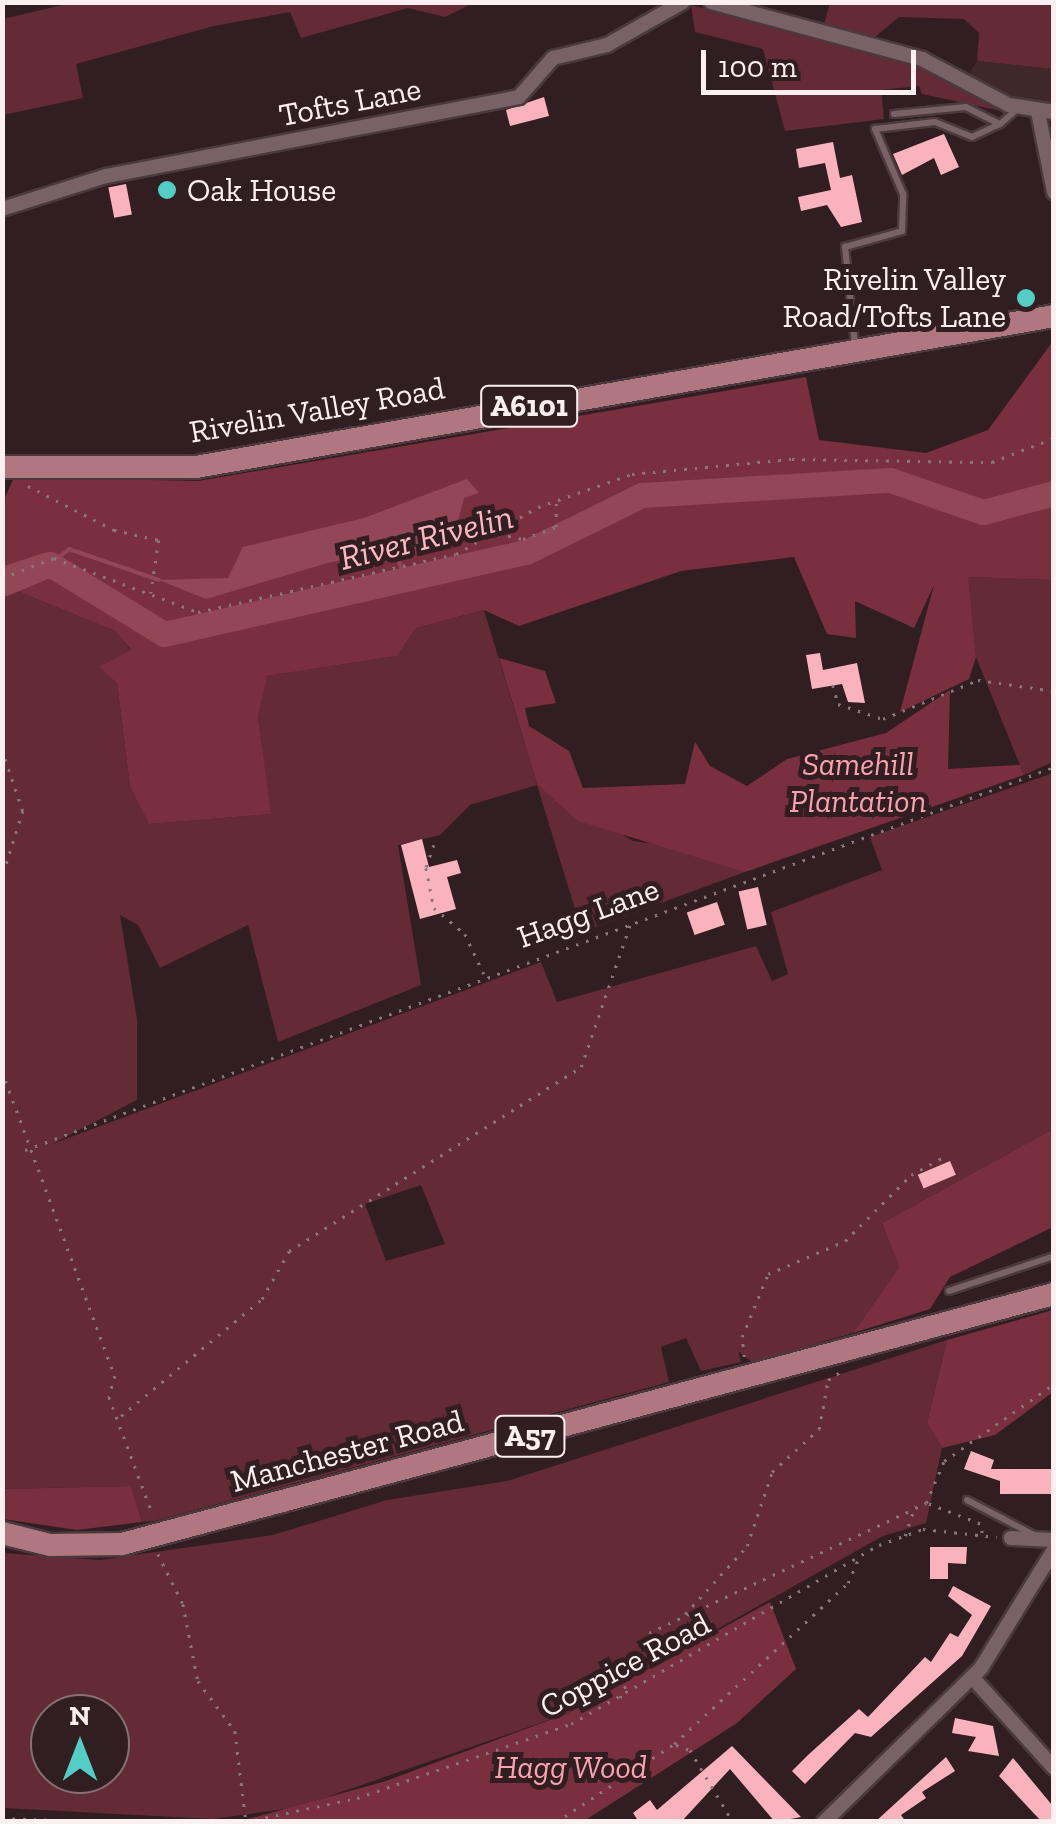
<!DOCTYPE html>
<style>
body{margin:0}
#map{position:relative;width:1056px;height:1824px;overflow:hidden;background:#311e20;font-family:"Zilla Slab",serif}
div>[style]{position:absolute}
.built>*{inset:0;background:#40272a}
.green>*{inset:0;background:#642a35}
.forest>*{inset:0;background:#7a2f3f}
.water>*{inset:0;background:#934655}
.stream>*{height:4px;margin:-2px;padding:0 2px;transform-origin:2px;border-radius:2px;background:#934655}
.river>*{height:25px;margin:-12.5px;padding:0 12.5px;transform-origin:12.5px;border-radius:12.5px;background:#934655}
.building>*{inset:0;background:#fab3bd;transform-origin:0 0}
.path>*{height:2.5px;margin-top:-1.25px;transform-origin:0;background:repeating-linear-gradient(90deg,#88787a 0 2.5px,transparent 0 10.5px)}
.roads{filter:drop-shadow(2px 0 #4a3a3d) drop-shadow(-2px 0 #4a3a3d) drop-shadow(0 2px #4a3a3d) drop-shadow(0 -2px #4a3a3d)}
.service>*{height:6px;margin:-3px;padding:0 3px;transform-origin:3px;border-radius:3px;background:#796265}
.minor>*{height:14px;margin:-7px;padding:0 7px;transform-origin:7px;border-radius:7px;background:#796265}
.primary>*{height:22px;margin:-11px;padding:0 11px;transform-origin:11px;border-radius:11px;background:#b17780}
.dots>*{width:28px;height:28px;translate:-50% -50%;box-sizing:border-box;border:5px solid #311e20;border-radius:50%}
span{translate:-50% -50%;white-space:nowrap;text-align:center;line-height:1.15;-webkit-text-stroke:10px #311e20;paint-order:stroke}
.shield-label span{padding:2px 8px;background:#311e20;border:2px solid;border-radius:8px;-webkit-text-stroke-width:0}
.shield-label{font-size:30px;color:#fdf0f1;font-weight:700}
.street-label{font-size:32px;color:#fdf0f1}
.poi-label{font-size:32px;color:#fdf0f1}
.left{translate:0 -50%;text-align:left}
.right{translate:-100% -50%;text-align:right}
.park-label{font-size:32px;color:#fba1af;font-style:italic}
.water-label{font-size:35px;color:#fdb8c2;font-style:italic}
.frame{position:absolute;inset:0;border:5px solid #fdf0f1;pointer-events:none}
.north{position:absolute;left:30px;top:1694px;width:100px;height:100px;box-sizing:border-box;background:#311e20;border:2px solid #837274;border-radius:50%;rotate:0deg;font-size:28px;font-weight:700;line-height:40px;text-align:center;color:#fdf0f1}
.north::after{content:'';display:block;margin:auto;width:35px;height:45px;background:#54cdc6;clip-path:polygon(50% 0,100% 100%,50% 72%,0 100%)}
.scale{position:absolute;left:701px;top:50px;width:215px;height:45px;box-sizing:border-box;border:5px solid #fdf0f1;border-top:0;padding-left:12px;font-size:30px;line-height:35px;white-space:nowrap;color:#fdf0f1;-webkit-text-stroke:8px #311e20;paint-order:stroke}
</style>
<div id="map">
<div class="built">
<i style="clip-path:polygon(977px 61px,1053px 69px,1053px 104px,996px 95px,966px 78px)"></i>
</div>
<div class="green">
<i style="clip-path:polygon(71px 3px,71px 2px,473px 3px,445px 17px,408px 8px,301px 38px,290px 12px,214px 26px,76px 64px,83px 98px,3px 115px,3px 19px)"></i>
<i style="clip-path:polygon(830px 3px,1053px 3px,1053px 69px,977px 61px,979px 33px,964px 19px,899px 17px,875px 37px,824px 24px)"></i>
<i style="clip-path:polygon(691px 5px,924px 66px,1006px 112px,922px 94px,919px 86px,881px 90px,884px 119px,785px 131px,763px 49px,695px 32px)"></i>
<i style="clip-path:polygon(967px 577px,1053px 580px,1053px 762px,1024px 775px,976px 657px)"></i>
<i style="clip-path:polygon(evenodd,17px 591px,115px 631px,131px 651px,117px 683px,130px 787px,149px 824px,270px 814px,258px 717px,266px 676px,397px 656px,416px 628px,484px 610px,537px 784px,633px 841px,694px 849px,745px 872px,582px 932px,537px 785px,470px 805px,440px 835px,398px 845px,421px 985px,278px 1042px,248px 925px,160px 968px,138px 925px,120px 915px,137px 1019px,137px 1100px,52px 1144px,541px 962px,557px 1002px,756px 946px,772px 981px,788px 974px,771px 912px,882px 870px,870px 837px,1053px 773px,1053px 1129px,882px 1223px,899px 1267px,853px 1333px,752px 1362px,738px 1351px,741px 1362px,701px 1371px,686px 1338px,661px 1347px,669px 1382px,155px 1521px,142px 1522px,131px 1486px,3px 1489px,3px 596px,17px 591px,421px 1185px,445px 1244px,386px 1261px,365px 1204px,421px 1185px)"></i>
<i style="clip-path:polygon(evenodd,947px 1340px,927px 1423px,942px 1448px,926px 1523px,883px 1536px,566px 1714px,298px 1807px,213px 1819px,3px 1808px,3px 1553px,100px 1560px,273px 1535px,387px 1500px,507px 1481px,947px 1340px,50px 1714px,110px 1714px,110px 1774px,50px 1774px,50px 1714px)"></i>
</div>
<div class="forest">
<i style="clip-path:polygon(1053px 341px,1053px 580px,968px 577px,976px 657px,969px 679px,900px 712px,934px 585px,914px 628px,855px 601px,856px 638px,827px 634px,794px 557px,681px 571px,519px 626px,484px 610px,416px 628px,397px 656px,267px 676px,258px 717px,271px 814px,149px 824px,130px 787px,117px 683px,99px 667px,131px 650px,115px 631px,17px 591px,3px 596px,3px 502px,14px 477px,198px 481px,806px 377px,819px 440px,926px 453px,988px 430px)"></i>
<i style="clip-path:polygon(499px 658px,545px 671px,556px 703px,525px 708px,529px 726px,569px 751px,583px 788px,685px 784px,695px 742px,710px 766px,747px 786px,787px 759px,886px 733px,950px 690px,948px 769px,1020px 765px,1024px 775px,745px 872px,578px 821px,537px 784px)"></i>
<i style="clip-path:polygon(1053px 1129px,1053px 1227px,950px 1277px,930px 1309px,853px 1333px,899px 1267px,882px 1223px)"></i>
<i style="clip-path:polygon(1053px 1310px,1053px 1392px,995px 1435px,942px 1448px,927px 1423px,947px 1340px)"></i>
<i style="clip-path:polygon(131px 1486px,142px 1522px,77px 1530px,3px 1519px,3px 1489px)"></i>
<i style="clip-path:polygon(770px 1602px,796px 1669px,737px 1723px,584px 1821px,241px 1821px,386px 1781px,566px 1714px)"></i>
</div>
<div class="water">
<i style="clip-path:polygon(467px 479px,479px 493px,464px 498px,452px 544px,331px 562px,206px 599px,159px 580px,228px 578px,243px 547px,364px 518px)"></i>
</div>
<div class="stream">
<i style="left:396px;top:552px;width:33px;rotate:72deg"></i>
<i style="left:2px;top:569px;width:44px;rotate:-18.4deg"></i>
<i style="left:44px;top:555px;width:11px;rotate:56deg"></i>
<i style="left:50px;top:564px;width:24px;rotate:-38deg"></i>
<i style="left:69px;top:549px;width:95px;rotate:19deg"></i>
</div>
<div class="river">
<i style="left:2px;top:584px;width:52px;rotate:-22.6deg"></i>
<i style="left:50px;top:564px;width:134px;rotate:31.6deg"></i>
<i style="left:164px;top:634px;width:371px;rotate:-12.8deg"></i>
<i style="left:526px;top:552px;width:129px;rotate:-26.2deg"></i>
<i style="left:642px;top:495px;width:248px;rotate:-3.5deg"></i>
<i style="left:890px;top:480px;width:98px;rotate:19deg"></i>
<i style="left:983px;top:512px;width:73px;rotate:-15deg"></i>
</div>
<div class="building">
<i style="clip-path:polygon(544px 97px,549px 116px,510px 126px,506px 110px)"></i>
<i style="clip-path:polygon(944px 134px,959px 167px,941px 175px,934px 158px,902px 175px,893px 154px)"></i>
<i style="clip-path:polygon(833px 142px,840px 178px,852px 175px,862px 222px,841px 227px,827px 205px,801px 211px,798px 197px,831px 190px,825px 163px,799px 168px,796px 149px)"></i>
<i style="left:126px;top:184px;width:31px;height:18px;rotate:79deg"></i>
<i style="clip-path:polygon(820px 653px,823px 670px,857px 663px,865px 703px,848px 702px,842px 684px,812px 689px,806px 655px)"></i>
<i style="clip-path:polygon(422px 839px,429px 867px,457px 860px,461px 873px,447px 877px,456px 909px,420px 919px,401px 845px)"></i>
<i style="left:758px;top:887px;width:39px;height:20px;rotate:77deg"></i>
<i style="left:717px;top:902px;width:24px;height:32px;rotate:71deg"></i>
<i style="left:950px;top:1161px;width:15px;height:35px;rotate:67deg"></i>
<i style="clip-path:polygon(971px 1451px,994px 1460px,991px 1469px,1054px 1469px,1054px 1494px,1000px 1494px,1000px 1481px,964px 1469px)"></i>
<i style="clip-path:polygon(930px 1547px,967px 1547px,966px 1564px,948px 1563px,948px 1579px,930px 1579px)"></i>
<i style="clip-path:polygon(953px 1586px,991px 1606px,962px 1656px,871px 1737px,855px 1733px,805px 1784px,792px 1771px,808px 1755px,859px 1709px,868px 1717px,925px 1657px,931px 1662px,950px 1633px,958px 1637px,972px 1615px,948px 1596px)"></i>
<i style="clip-path:polygon(955px 1718px,993px 1726px,999px 1756px,968px 1751px,976px 1737px,952px 1733px)"></i>
<i style="clip-path:polygon(732px 1746px,801px 1817px,775px 1822px,730px 1769px,681px 1822px,639px 1822px,633px 1813px,650px 1800px,657px 1810px)"></i>
<i style="clip-path:polygon(946px 1757px,955px 1771px,922px 1792px,926px 1798px,901px 1815px,906px 1822px,875px 1822px)"></i>
<i style="clip-path:polygon(1013px 1758px,1052px 1805px,1054px 1822px,1042px 1822px,999px 1776px)"></i>
</div>
<div class="path">
<i style="left:28px;top:486px;width:97px;rotate:27.1deg"></i>
<i style="left:114px;top:530px;width:46px;rotate:12.5deg"></i>
<i style="left:159px;top:540px;width:54px;rotate:98.6deg"></i>
<i style="left:498px;top:534px;width:25px;rotate:11deg"></i>
<i style="left:523px;top:539px;width:35px;rotate:-20deg"></i>
<i style="left:556px;top:527px;width:25px;rotate:-90deg"></i>
<i style="left:2px;top:578px;width:56px;rotate:-21deg"></i>
<i style="left:54px;top:558px;width:154px;rotate:20.6deg"></i>
<i style="left:198px;top:612px;width:264px;rotate:-12.7deg"></i>
<i style="left:456px;top:554px;width:95px;rotate:-29.8deg"></i>
<i style="left:538px;top:507px;width:100px;rotate:-19.3deg"></i>
<i style="left:632px;top:474px;width:161px;rotate:-5.4deg"></i>
<i style="left:792px;top:459px;width:200px;rotate:0.9deg"></i>
<i style="left:992px;top:462px;width:66px;rotate:-21.2deg"></i>
<i style="left:833px;top:685px;width:20px;rotate:75deg"></i>
<i style="left:838px;top:704px;width:47px;rotate:18.4deg"></i>
<i style="left:883px;top:719px;width:103px;rotate:-22.3deg"></i>
<i style="left:978px;top:680px;width:77px;rotate:8.2deg"></i>
<i style="left:2px;top:749px;width:65px;rotate:71.3deg"></i>
<i style="left:23px;top:811px;width:70px;rotate:107.4deg"></i>
<i style="left:434px;top:845px;width:24px;rotate:109deg"></i>
<i style="left:426px;top:868px;width:41px;rotate:78.7deg"></i>
<i style="left:434px;top:908px;width:40px;rotate:40deg"></i>
<i style="left:465px;top:934px;width:44px;rotate:64.6deg"></i>
<i style="left:2px;top:1071px;width:325px;rotate:69.7deg"></i>
<i style="left:115px;top:1376px;width:22px;rotate:106deg"></i>
<i style="left:109px;top:1397px;width:126px;rotate:69.6deg"></i>
<i style="left:25px;top:1150px;width:1098px;rotate:-20.42deg"></i>
<i style="left:744px;top:1357px;width:20px;rotate:-96deg"></i>
<i style="left:742px;top:1337px;width:68px;rotate:-67.6deg"></i>
<i style="left:768px;top:1274px;width:84px;rotate:-23.2deg"></i>
<i style="left:845px;top:1241px;width:93px;rotate:-45deg"></i>
<i style="left:911px;top:1175px;width:39px;rotate:-29deg"></i>
<i style="left:121px;top:1416px;width:183px;rotate:-39.7deg"></i>
<i style="left:262px;top:1299px;width:55px;rotate:-60.6deg"></i>
<i style="left:289px;top:1251px;width:345px;rotate:-32.2deg"></i>
<i style="left:581px;top:1067px;width:153px;rotate:-71deg"></i>
<i style="left:982px;top:1533px;width:9px;rotate:-103deg"></i>
<i style="left:980px;top:1524px;width:58px;rotate:-158.7deg"></i>
<i style="left:926px;top:1503px;width:46px;rotate:-66.8deg"></i>
<i style="left:944px;top:1461px;width:134px;rotate:-35deg"></i>
<i style="left:905px;top:1536px;width:32px;rotate:-72deg"></i>
<i style="left:158px;top:1554px;width:56px;rotate:63.4deg"></i>
<i style="left:183px;top:1604px;width:78px;rotate:79deg"></i>
<i style="left:198px;top:1681px;width:62px;rotate:53.5deg"></i>
<i style="left:235px;top:1731px;width:90px;rotate:83deg"></i>
<i style="left:685px;top:1614px;width:92px;rotate:-47.6deg"></i>
<i style="left:747px;top:1546px;width:78px;rotate:-71.3deg"></i>
<i style="left:772px;top:1472px;width:64px;rotate:-42.5deg"></i>
<i style="left:819px;top:1429px;width:50px;rotate:-79.6deg"></i>
<i style="left:828px;top:1380px;width:18px;rotate:-34deg"></i>
<i style="left:620px;top:1698px;width:71px;rotate:-66deg"></i>
<i style="left:649px;top:1633px;width:306px;rotate:-25.1deg"></i>
<i style="left:676px;top:1745px;width:15px;rotate:20deg"></i>
<i style="left:690px;top:1750px;width:84px;rotate:59.2deg"></i>
<i style="left:2px;top:1818px;width:103px;rotate:2.2deg"></i>
<i style="left:245px;top:1822px;width:115px;rotate:-12.1deg"></i>
<i style="left:357px;top:1798px;width:226px;rotate:-19.1deg"></i>
<i style="left:571px;top:1724px;width:356px;rotate:-30.2deg"></i>
<i style="left:879px;top:1545px;width:47px;rotate:-20deg"></i>
<i style="left:923px;top:1529px;width:74px;rotate:6.2deg"></i>
<i style="left:556px;top:1822px;width:141px;rotate:-33.5deg"></i>
<i style="left:674px;top:1744px;width:237px;rotate:-42.8deg"></i>
<i style="left:848px;top:1583px;width:28px;rotate:-67deg"></i>
</div>
<div class="roads">
<div class="service">
<i style="left:894px;top:114px;width:72px;rotate:-5.6deg"></i>
<i style="left:966px;top:107px;width:38px;rotate:27deg"></i>
<i style="left:1000px;top:124px;width:23px;rotate:-41deg"></i>
<i style="left:855px;top:345px;width:99px;rotate:-95.8deg"></i>
<i style="left:845px;top:247px;width:59px;rotate:-15.7deg"></i>
<i style="left:902px;top:231px;width:37px;rotate:-88deg"></i>
<i style="left:903px;top:194px;width:71px;rotate:-113.3deg"></i>
<i style="left:875px;top:129px;width:60px;rotate:-6.7deg"></i>
<i style="left:935px;top:122px;width:40px;rotate:22deg"></i>
<i style="left:972px;top:137px;width:31px;rotate:-25deg"></i>
<i style="left:949px;top:1291px;width:111px;rotate:-18.4deg"></i>
<i style="left:967px;top:1500px;width:78px;rotate:27.6deg"></i>
</div>
<div class="minor">
<i style="left:711px;top:2px;width:219px;rotate:15.1deg"></i>
<i style="left:922px;top:59px;width:98px;rotate:27.9deg"></i>
<i style="left:1009px;top:105px;width:46px;rotate:8.8deg"></i>
<i style="left:1038px;top:112px;width:82px;rotate:78.7deg"></i>
<i style="left:2px;top:209px;width:109px;rotate:-17.6deg"></i>
<i style="left:106px;top:176px;width:420px;rotate:-10.8deg"></i>
<i style="left:519px;top:97px;width:52px;rotate:-48.9deg"></i>
<i style="left:553px;top:58px;width:56px;rotate:-13.5deg"></i>
<i style="left:607px;top:45px;width:87px;rotate:-29.5deg"></i>
<i style="left:1011px;top:1538px;width:43px;rotate:2.7deg"></i>
<i style="left:972px;top:1677px;width:122px;rotate:48deg"></i>
<i style="left:824px;top:1822px;width:220px;rotate:-44.4deg"></i>
<i style="left:981px;top:1668px;width:139px;rotate:-58.3deg"></i>
</div>
<div class="primary">
<i style="left:2px;top:467px;width:194px"></i>
<i style="left:196px;top:467px;width:871px;rotate:-9.98deg"></i>
<i style="left:2px;top:1533px;width:49px;rotate:14deg"></i>
<i style="left:50px;top:1545px;width:72px;rotate:-0.8deg"></i>
<i style="left:122px;top:1544px;width:965px;rotate:-15.02deg"></i>
</div>
</div>
<div class="dots">
<i style="left:167px;top:190px;background:#54cdc6"></i>
<i style="left:1026px;top:298px;background:#54cdc6"></i>
</div>
<div class="shield-label">
<span style="left:529px;top:406px">A6101</span>
<span style="left:530px;top:1436px">A57</span>
</div>
<div class="street-label">
<span style="left:350px;top:102px;rotate:-11deg">Tofts Lane</span>
<span style="left:317px;top:410px;rotate:-10deg">Rivelin Valley Road</span>
<span style="left:588px;top:913px;rotate:-20deg">Hagg Lane</span>
<span style="left:347px;top:1451px;rotate:-15deg">Manchester Road</span>
<span style="left:625px;top:1665px;rotate:-28deg">Coppice Road</span>
</div>
<div class="poi-label">
<span class="left" style="left:187px;top:190px">Oak House</span>
<span class="right" style="left:1006px;top:298px">Rivelin Valley<br>Road/Tofts Lane</span>
</div>
<div class="park-label">
<span style="left:858px;top:783px">Samehill<br>Plantation</span>
<span style="left:571px;top:1767px">Hagg Wood</span>
</div>
<div class="water-label">
<span style="left:426px;top:537px;rotate:-14deg">River Rivelin</span>
</div>
<div class="frame"></div>
<div class="north">N</div>
<div class="scale">100 m</div>
</div>
